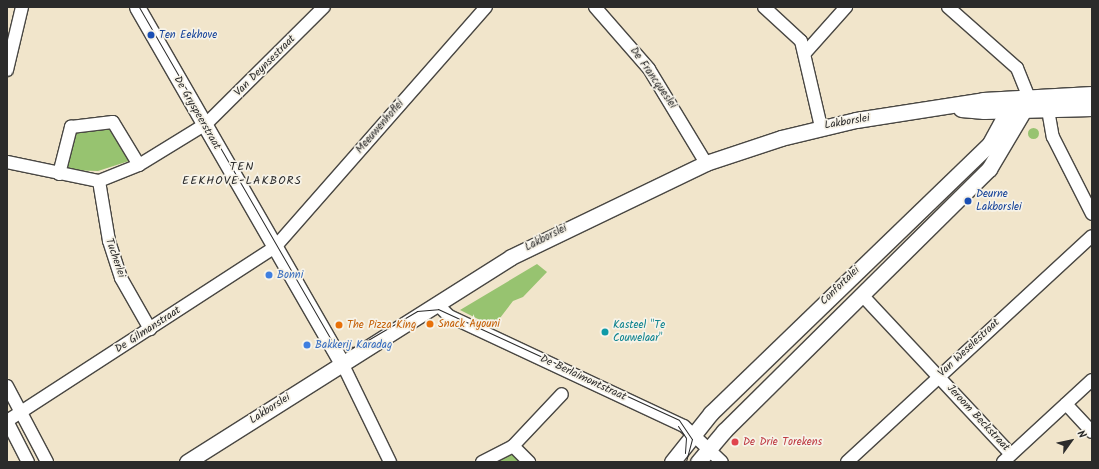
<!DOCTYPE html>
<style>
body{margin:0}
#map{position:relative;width:1099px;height:469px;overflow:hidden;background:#f1e5cb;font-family:Kalam,sans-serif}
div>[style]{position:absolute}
.green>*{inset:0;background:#97c370}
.round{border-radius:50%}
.roads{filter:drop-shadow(1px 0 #494743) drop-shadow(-1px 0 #494743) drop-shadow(0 1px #494743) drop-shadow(0 -1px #494743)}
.minor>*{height:12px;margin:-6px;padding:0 6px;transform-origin:6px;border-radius:6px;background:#fff}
.tertiary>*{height:15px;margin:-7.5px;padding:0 7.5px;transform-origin:7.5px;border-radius:7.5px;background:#fff}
.tram>*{height:1px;margin:-0.5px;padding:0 0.5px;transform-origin:0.5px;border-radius:0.5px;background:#2b2b2b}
.dots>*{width:11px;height:11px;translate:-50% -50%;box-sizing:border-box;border:2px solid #f7f3e8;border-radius:50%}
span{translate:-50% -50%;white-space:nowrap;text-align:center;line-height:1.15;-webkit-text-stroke:3.5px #f7f3e8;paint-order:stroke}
.transit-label{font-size:11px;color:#164399}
.left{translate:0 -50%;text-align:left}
.street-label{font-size:11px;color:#2b2b2b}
.shop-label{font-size:11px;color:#366cbe}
.food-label{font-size:11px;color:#c56008}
.culture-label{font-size:11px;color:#0d838f}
.health-label{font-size:11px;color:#be3a42}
.neighbourhood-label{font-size:12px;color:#2b2b2b;letter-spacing:1px}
.frame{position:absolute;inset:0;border:8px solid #2b2b2b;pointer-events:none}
.north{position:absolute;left:1051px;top:421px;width:40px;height:40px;-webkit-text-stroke:3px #f7f3e8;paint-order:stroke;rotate:57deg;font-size:11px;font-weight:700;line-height:16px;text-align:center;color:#2b2b2b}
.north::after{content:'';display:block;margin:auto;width:14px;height:18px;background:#2b2b2b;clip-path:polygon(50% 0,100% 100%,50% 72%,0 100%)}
</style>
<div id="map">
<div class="green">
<i class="round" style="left:1027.5px;top:127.5px;width:11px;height:11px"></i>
<i style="clip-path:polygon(111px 128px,129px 161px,98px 171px,67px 170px,74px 131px)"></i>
<i style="clip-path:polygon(537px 264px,547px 272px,523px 297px,513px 301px,500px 318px,498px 329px,460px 310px)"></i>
<i style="clip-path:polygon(512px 453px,519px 462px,494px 462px)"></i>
</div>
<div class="roads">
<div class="minor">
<i style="left:595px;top:7px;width:82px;rotate:48.9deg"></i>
<i style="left:649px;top:69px;width:110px;rotate:58.8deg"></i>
<i style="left:764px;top:7px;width:50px;rotate:42.6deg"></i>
<i style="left:801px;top:41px;width:88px;rotate:76.9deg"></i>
<i style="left:948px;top:7px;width:92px;rotate:41.5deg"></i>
<i style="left:1017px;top:68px;width:32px;rotate:68deg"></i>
<i style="left:805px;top:53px;width:62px;rotate:-48.3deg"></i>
<i style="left:7px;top:70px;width:65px;rotate:-76.6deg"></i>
<i style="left:1048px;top:110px;width:27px;rotate:80deg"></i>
<i style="left:1053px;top:137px;width:86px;rotate:63.1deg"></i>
<i style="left:7px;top:162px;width:94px;rotate:11.7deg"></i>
<i style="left:99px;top:181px;width:43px;rotate:-21.8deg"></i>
<i style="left:139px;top:165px;width:79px;rotate:-31.5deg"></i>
<i style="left:206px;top:124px;width:166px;rotate:-44.8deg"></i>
<i style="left:59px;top:174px;width:49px;rotate:-75.7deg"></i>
<i style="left:71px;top:127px;width:42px;rotate:-6.8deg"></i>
<i style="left:113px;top:122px;width:50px;rotate:58.8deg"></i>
<i style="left:99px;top:181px;width:61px;rotate:80.5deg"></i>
<i style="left:109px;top:241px;width:39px;rotate:72deg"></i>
<i style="left:121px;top:278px;width:59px;rotate:60.4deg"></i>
<i style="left:862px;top:295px;width:218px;rotate:46.9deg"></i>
<i style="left:437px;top:304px;width:17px;rotate:45deg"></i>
<i style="left:449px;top:316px;width:259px;rotate:25.1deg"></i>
<i style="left:684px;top:426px;width:52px;rotate:43.5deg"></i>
<i style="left:342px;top:363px;width:110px;rotate:64.1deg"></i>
<i style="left:7px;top:386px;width:86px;rotate:62.2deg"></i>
<i style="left:1066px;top:404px;width:38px;rotate:47deg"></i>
<i style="left:7px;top:421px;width:321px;rotate:-33deg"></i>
<i style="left:276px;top:246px;width:318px;rotate:-48.7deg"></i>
<i style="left:7px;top:421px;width:46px;rotate:62.9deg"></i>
<i style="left:513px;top:446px;width:23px;rotate:45deg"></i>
<i style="left:482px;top:462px;width:35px;rotate:-27deg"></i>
<i style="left:513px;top:446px;width:71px;rotate:-46.7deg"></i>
<i style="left:847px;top:462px;width:333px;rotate:-42.7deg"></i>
<i style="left:1003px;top:462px;width:121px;rotate:-42.7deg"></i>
</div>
<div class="tertiary">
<i style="left:137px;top:7px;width:411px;rotate:60.1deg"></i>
<i style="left:961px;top:109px;width:23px;rotate:5deg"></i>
<i style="left:984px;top:111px;width:108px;rotate:-1.6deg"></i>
<i style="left:187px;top:462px;width:383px;rotate:-32.3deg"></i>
<i style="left:511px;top:257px;width:216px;rotate:-25.7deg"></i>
<i style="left:706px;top:163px;width:79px;rotate:-18.4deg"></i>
<i style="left:781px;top:138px;width:77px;rotate:-13.5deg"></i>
<i style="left:856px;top:120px;width:129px;rotate:-8.9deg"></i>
<i style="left:983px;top:100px;width:109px;rotate:-3.2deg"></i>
<i style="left:672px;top:462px;width:63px;rotate:-51.5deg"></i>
<i style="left:711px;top:413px;width:386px;rotate:-44deg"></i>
<i style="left:989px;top:145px;width:52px;rotate:-61.5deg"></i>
<i style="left:698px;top:462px;width:40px;rotate:-50deg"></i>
<i style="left:724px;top:431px;width:373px;rotate:-44.7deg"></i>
<i style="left:989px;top:169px;width:69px;rotate:-59.3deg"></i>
</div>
</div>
<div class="tram">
<i style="left:139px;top:7px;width:384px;rotate:60deg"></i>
<i style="left:331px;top:340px;width:12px;rotate:31deg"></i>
<i style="left:341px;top:346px;width:15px;rotate:4deg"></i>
<i style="left:356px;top:347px;width:71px;rotate:-30.5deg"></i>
<i style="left:417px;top:311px;width:21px;rotate:-5deg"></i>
<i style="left:438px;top:309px;width:265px;rotate:24.7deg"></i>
<i style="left:679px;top:420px;width:23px;rotate:56deg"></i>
<i style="left:692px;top:439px;width:24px;rotate:105deg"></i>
<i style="left:678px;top:426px;width:14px;rotate:56deg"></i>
<i style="left:686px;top:438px;width:15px;rotate:94deg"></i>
</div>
<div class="dots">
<i style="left:151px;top:35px;background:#1a4fb4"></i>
<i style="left:968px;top:201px;background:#1a4fb4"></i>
<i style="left:269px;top:275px;background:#3f7fe0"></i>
<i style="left:430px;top:324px;background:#e8710a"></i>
<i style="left:339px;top:325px;background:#e8710a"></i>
<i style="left:605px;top:332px;background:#0f9aa8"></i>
<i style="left:307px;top:345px;background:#3f7fe0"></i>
<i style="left:735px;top:442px;background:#e0444e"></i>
</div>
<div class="transit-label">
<span class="left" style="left:159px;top:35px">Ten Eekhove</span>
<span class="left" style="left:976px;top:201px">Deurne<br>Lakborslei</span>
</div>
<div class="street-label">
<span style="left:265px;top:66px;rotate:-45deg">Van Deynsestraat</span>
<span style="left:653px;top:78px;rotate:55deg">De Francqueslei</span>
<span style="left:197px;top:113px;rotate:60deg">De Gryspeerstraat</span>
<span style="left:847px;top:122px;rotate:-10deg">Lakborslei</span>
<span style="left:380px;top:127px;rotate:-49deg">Meeuwenhoflei</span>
<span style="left:546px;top:238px;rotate:-27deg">Lakborslei</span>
<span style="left:115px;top:258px;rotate:71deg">Tucherlei</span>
<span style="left:840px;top:286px;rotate:-44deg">Confortalei</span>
<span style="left:148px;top:330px;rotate:-33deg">De Gilmanstraat</span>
<span style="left:969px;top:348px;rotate:-43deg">Van Weselestraat</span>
<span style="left:583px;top:378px;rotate:25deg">De Berlaimontstraat</span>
<span style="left:270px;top:409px;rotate:-33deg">Lakborslei</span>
<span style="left:978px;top:418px;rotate:47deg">Jeroom Beckstraat</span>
</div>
<div class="shop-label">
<span class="left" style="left:277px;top:275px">Bonni</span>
<span class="left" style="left:315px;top:345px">Bakkerij Karadag</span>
</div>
<div class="food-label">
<span class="left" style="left:438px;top:324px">Snack Ayouni</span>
<span class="left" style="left:347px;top:325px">The Pizza King</span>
</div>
<div class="culture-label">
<span class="left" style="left:613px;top:332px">Kasteel "Te<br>Couwelaar"</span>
</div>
<div class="health-label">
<span class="left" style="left:743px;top:442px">De Drie Torekens</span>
</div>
<div class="neighbourhood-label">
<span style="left:242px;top:174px">TEN<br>EEKHOVE-LAKBORS</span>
</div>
<div class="frame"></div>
<div class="north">N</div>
</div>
